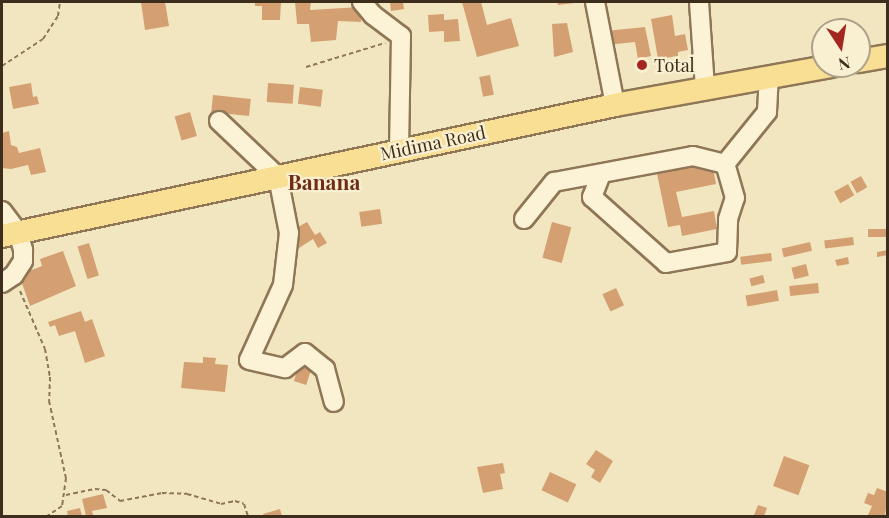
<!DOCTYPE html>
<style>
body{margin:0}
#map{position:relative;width:889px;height:518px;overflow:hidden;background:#f2e6c0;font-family:"Playfair Display",serif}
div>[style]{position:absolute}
.building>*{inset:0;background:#d4a072;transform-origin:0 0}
.path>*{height:2px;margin-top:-1px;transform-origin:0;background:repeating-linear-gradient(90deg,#8e7656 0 4.5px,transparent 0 7.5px)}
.roads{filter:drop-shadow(2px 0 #8e7656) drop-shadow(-2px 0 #8e7656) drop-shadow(0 2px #8e7656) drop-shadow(0 -2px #8e7656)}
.minor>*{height:18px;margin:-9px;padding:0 9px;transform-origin:9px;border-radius:9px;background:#fcf2d5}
.major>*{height:22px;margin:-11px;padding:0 11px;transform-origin:11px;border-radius:11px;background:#f9df94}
.dots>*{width:16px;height:16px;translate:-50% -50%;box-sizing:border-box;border:3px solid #f9efd1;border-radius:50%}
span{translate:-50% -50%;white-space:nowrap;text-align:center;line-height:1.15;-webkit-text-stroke:4.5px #f9efd1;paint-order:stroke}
.poi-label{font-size:18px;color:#3c2d1c}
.left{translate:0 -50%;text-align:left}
.street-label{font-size:18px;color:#3c2d1c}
.quarter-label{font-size:21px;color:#6d2d17;font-weight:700}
.frame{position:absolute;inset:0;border:3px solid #3c2d1c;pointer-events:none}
.north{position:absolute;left:811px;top:18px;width:60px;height:60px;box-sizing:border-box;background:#f9efd1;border:2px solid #ada189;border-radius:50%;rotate:168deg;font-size:16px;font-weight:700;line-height:24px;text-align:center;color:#3c2d1c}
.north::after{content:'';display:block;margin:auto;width:21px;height:27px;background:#a32620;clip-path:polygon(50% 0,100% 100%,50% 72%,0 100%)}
</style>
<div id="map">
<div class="building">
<i style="clip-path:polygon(141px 2px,165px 2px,169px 26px,145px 30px)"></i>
<i style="clip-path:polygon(255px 2px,281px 2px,280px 20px,262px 20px,262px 6px,255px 6px)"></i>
<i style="clip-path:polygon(295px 2px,311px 2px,310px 10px,360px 7px,361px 22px,338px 21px,336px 40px,311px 42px,309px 24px,297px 24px)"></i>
<i style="clip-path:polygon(390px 2px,403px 2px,404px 9px,391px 11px)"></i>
<i style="clip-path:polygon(462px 2px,481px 2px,487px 25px,511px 18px,519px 46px,477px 57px)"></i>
<i style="clip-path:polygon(557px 2px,575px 2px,575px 3px,558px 5px)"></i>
<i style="clip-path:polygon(444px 14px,444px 20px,458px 19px,460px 41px,444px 42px,444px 31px,429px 32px,428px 15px)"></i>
<i style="clip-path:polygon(672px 15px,675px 36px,685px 34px,688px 50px,678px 52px,678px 56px,658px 59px,651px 19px)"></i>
<i style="clip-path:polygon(567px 23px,573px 52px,554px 57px,552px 24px)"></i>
<i style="clip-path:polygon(645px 27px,651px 56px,638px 59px,635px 42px,607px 45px,606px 31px)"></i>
<i style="left:490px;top:75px;width:20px;height:11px;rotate:79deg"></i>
<i style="clip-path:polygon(31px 83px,33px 97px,37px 96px,39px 104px,13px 109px,9px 87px)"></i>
<i style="left:268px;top:83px;width:26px;height:19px;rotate:4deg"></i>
<i style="left:300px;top:87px;width:23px;height:17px;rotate:7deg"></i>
<i style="left:213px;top:95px;width:38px;height:17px;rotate:6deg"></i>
<i style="left:190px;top:112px;width:25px;height:16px;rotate:74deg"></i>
<i style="clip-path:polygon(9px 131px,11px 145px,17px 147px,19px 153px,40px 148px,46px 172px,31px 175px,28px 165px,11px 169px,2px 168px,2px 133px)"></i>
<i style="clip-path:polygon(712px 163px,716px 184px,676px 192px,682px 217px,714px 211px,717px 229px,682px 236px,680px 225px,668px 227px,657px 174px)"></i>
<i style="left:861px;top:176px;width:13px;height:12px;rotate:61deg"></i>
<i style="left:848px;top:184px;width:13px;height:16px;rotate:61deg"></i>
<i style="left:380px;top:209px;width:15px;height:21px;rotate:82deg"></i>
<i style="clip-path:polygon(307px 222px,315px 235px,320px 232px,327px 243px,318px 248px,313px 239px,299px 248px,289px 232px)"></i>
<i style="left:552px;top:222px;width:20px;height:37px;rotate:15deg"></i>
<i style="left:888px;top:229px;width:8px;height:20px;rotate:90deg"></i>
<i style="left:853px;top:237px;width:8px;height:29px;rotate:83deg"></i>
<i style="left:810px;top:242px;width:9px;height:29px;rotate:77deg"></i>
<i style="left:89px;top:243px;width:34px;height:12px;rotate:73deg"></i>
<i style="clip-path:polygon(888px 250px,888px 255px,877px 257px,877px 252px)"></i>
<i style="clip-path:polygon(63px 251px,76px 286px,30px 306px,19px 275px,42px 266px,40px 259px)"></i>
<i style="left:771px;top:253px;width:8px;height:31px;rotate:83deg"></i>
<i style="clip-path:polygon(848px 257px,849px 264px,837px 266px,835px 260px)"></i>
<i style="left:806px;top:264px;width:12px;height:15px;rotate:76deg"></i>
<i style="left:763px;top:275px;width:8px;height:14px;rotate:76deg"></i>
<i style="left:818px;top:283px;width:10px;height:29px;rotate:84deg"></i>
<i style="left:616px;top:288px;width:19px;height:15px;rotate:65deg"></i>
<i style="left:777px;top:290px;width:11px;height:32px;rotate:80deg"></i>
<i style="clip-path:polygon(81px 311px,85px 322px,92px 319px,105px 356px,85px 363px,75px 331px,59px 336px,55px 325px,50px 327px,48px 322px)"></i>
<i style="clip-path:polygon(203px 357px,216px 358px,215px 364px,228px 365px,225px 392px,181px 388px,184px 362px,203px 363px)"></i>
<i style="left:300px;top:362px;width:13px;height:20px;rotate:18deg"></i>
<i style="clip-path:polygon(596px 450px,613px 461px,600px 483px,591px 477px,595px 470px,586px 464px)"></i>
<i style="left:784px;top:456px;width:27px;height:32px;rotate:20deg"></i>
<i style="clip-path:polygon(503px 463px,505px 473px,500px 474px,503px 489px,483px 493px,477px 467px)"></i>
<i style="left:550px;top:472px;width:29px;height:20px;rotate:25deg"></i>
<i style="clip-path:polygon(877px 488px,888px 492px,885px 516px,868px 515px,872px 506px,864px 503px,868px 493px,874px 495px)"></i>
<i style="clip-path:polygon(103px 494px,107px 508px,92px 511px,93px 515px,86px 516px,82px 499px)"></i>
<i style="clip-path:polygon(758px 505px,767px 508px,764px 516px,754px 515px)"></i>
<i style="clip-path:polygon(80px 508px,82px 516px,68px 516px,67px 511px)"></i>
<i style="clip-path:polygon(280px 509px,282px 516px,264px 516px,263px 514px)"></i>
</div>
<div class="path">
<i style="left:2px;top:66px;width:49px;rotate:-33.4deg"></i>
<i style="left:43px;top:39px;width:27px;rotate:-57deg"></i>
<i style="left:58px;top:16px;width:14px;rotate:-82deg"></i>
<i style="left:306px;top:67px;width:83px;rotate:-16.9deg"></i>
<i style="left:20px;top:291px;width:63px;rotate:66.7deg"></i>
<i style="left:45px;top:349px;width:28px;rotate:80deg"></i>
<i style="left:50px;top:377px;width:24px;rotate:92deg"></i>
<i style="left:49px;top:401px;width:79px;rotate:77.6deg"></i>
<i style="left:66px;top:478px;width:28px;rotate:98deg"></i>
<i style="left:62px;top:506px;width:18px;rotate:146deg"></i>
<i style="left:66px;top:495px;width:30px;rotate:-12deg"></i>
<i style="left:95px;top:489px;width:11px;rotate:5deg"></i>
<i style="left:106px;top:490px;width:18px;rotate:38deg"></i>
<i style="left:120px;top:501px;width:43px;rotate:-10.8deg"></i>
<i style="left:162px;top:493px;width:25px;rotate:2deg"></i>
<i style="left:187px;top:494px;width:35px;rotate:16deg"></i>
<i style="left:221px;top:504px;width:14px;rotate:-12deg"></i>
<i style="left:235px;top:501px;width:9px;rotate:18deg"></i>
<i style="left:244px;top:504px;width:13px;rotate:72deg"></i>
</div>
<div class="roads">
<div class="minor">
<i style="left:362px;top:2px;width:17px;rotate:50deg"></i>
<i style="left:373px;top:15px;width:35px;rotate:37deg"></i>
<i style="left:401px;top:36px;width:114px;rotate:91deg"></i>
<i style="left:595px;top:2px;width:105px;rotate:79deg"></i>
<i style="left:699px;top:2px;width:86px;rotate:86deg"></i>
<i style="left:219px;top:121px;width:81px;rotate:43.5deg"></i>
<i style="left:278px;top:177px;width:57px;rotate:78.9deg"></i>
<i style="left:289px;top:233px;width:52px;rotate:96.6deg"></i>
<i style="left:283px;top:285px;width:82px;rotate:114.4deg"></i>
<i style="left:249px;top:360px;width:37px;rotate:13deg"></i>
<i style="left:285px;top:368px;width:25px;rotate:-37deg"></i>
<i style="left:305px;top:353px;width:26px;rotate:39deg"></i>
<i style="left:325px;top:369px;width:34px;rotate:75deg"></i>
<i style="left:601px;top:174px;width:25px;rotate:111deg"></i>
<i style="left:592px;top:197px;width:99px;rotate:41.7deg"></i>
<i style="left:666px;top:263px;width:62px;rotate:-10.2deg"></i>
<i style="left:727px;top:252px;width:33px;rotate:-88deg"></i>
<i style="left:728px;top:219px;width:22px;rotate:-72deg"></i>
<i style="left:735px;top:198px;width:35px;rotate:-106deg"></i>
<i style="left:2px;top:211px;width:26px;rotate:53deg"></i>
<i style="left:18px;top:232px;width:19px;rotate:74deg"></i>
<i style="left:23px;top:250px;width:11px;rotate:90deg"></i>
<i style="left:23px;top:261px;width:17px;rotate:123deg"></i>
<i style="left:14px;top:275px;width:14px;rotate:146deg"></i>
<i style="left:524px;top:219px;width:48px;rotate:-51deg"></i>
<i style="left:554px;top:182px;width:141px;rotate:-10.6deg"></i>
<i style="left:693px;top:156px;width:33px;rotate:14deg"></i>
<i style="left:725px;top:164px;width:67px;rotate:-51.1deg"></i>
<i style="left:767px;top:112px;width:35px;rotate:-87deg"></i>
</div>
<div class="major">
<i style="left:859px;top:61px;width:29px;rotate:-10deg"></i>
<i style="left:2px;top:236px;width:627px;rotate:-12.06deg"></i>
<i style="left:615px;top:105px;width:219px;rotate:-10.2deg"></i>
</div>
</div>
<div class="dots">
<i style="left:642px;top:65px;background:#a32620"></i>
</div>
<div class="poi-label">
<span class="left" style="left:654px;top:65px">Total</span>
</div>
<div class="street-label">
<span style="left:433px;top:143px;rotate:-12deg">Midima Road</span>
</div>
<div class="quarter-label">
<span style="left:324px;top:181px">Banana</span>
</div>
<div class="frame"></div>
<div class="north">N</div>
</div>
